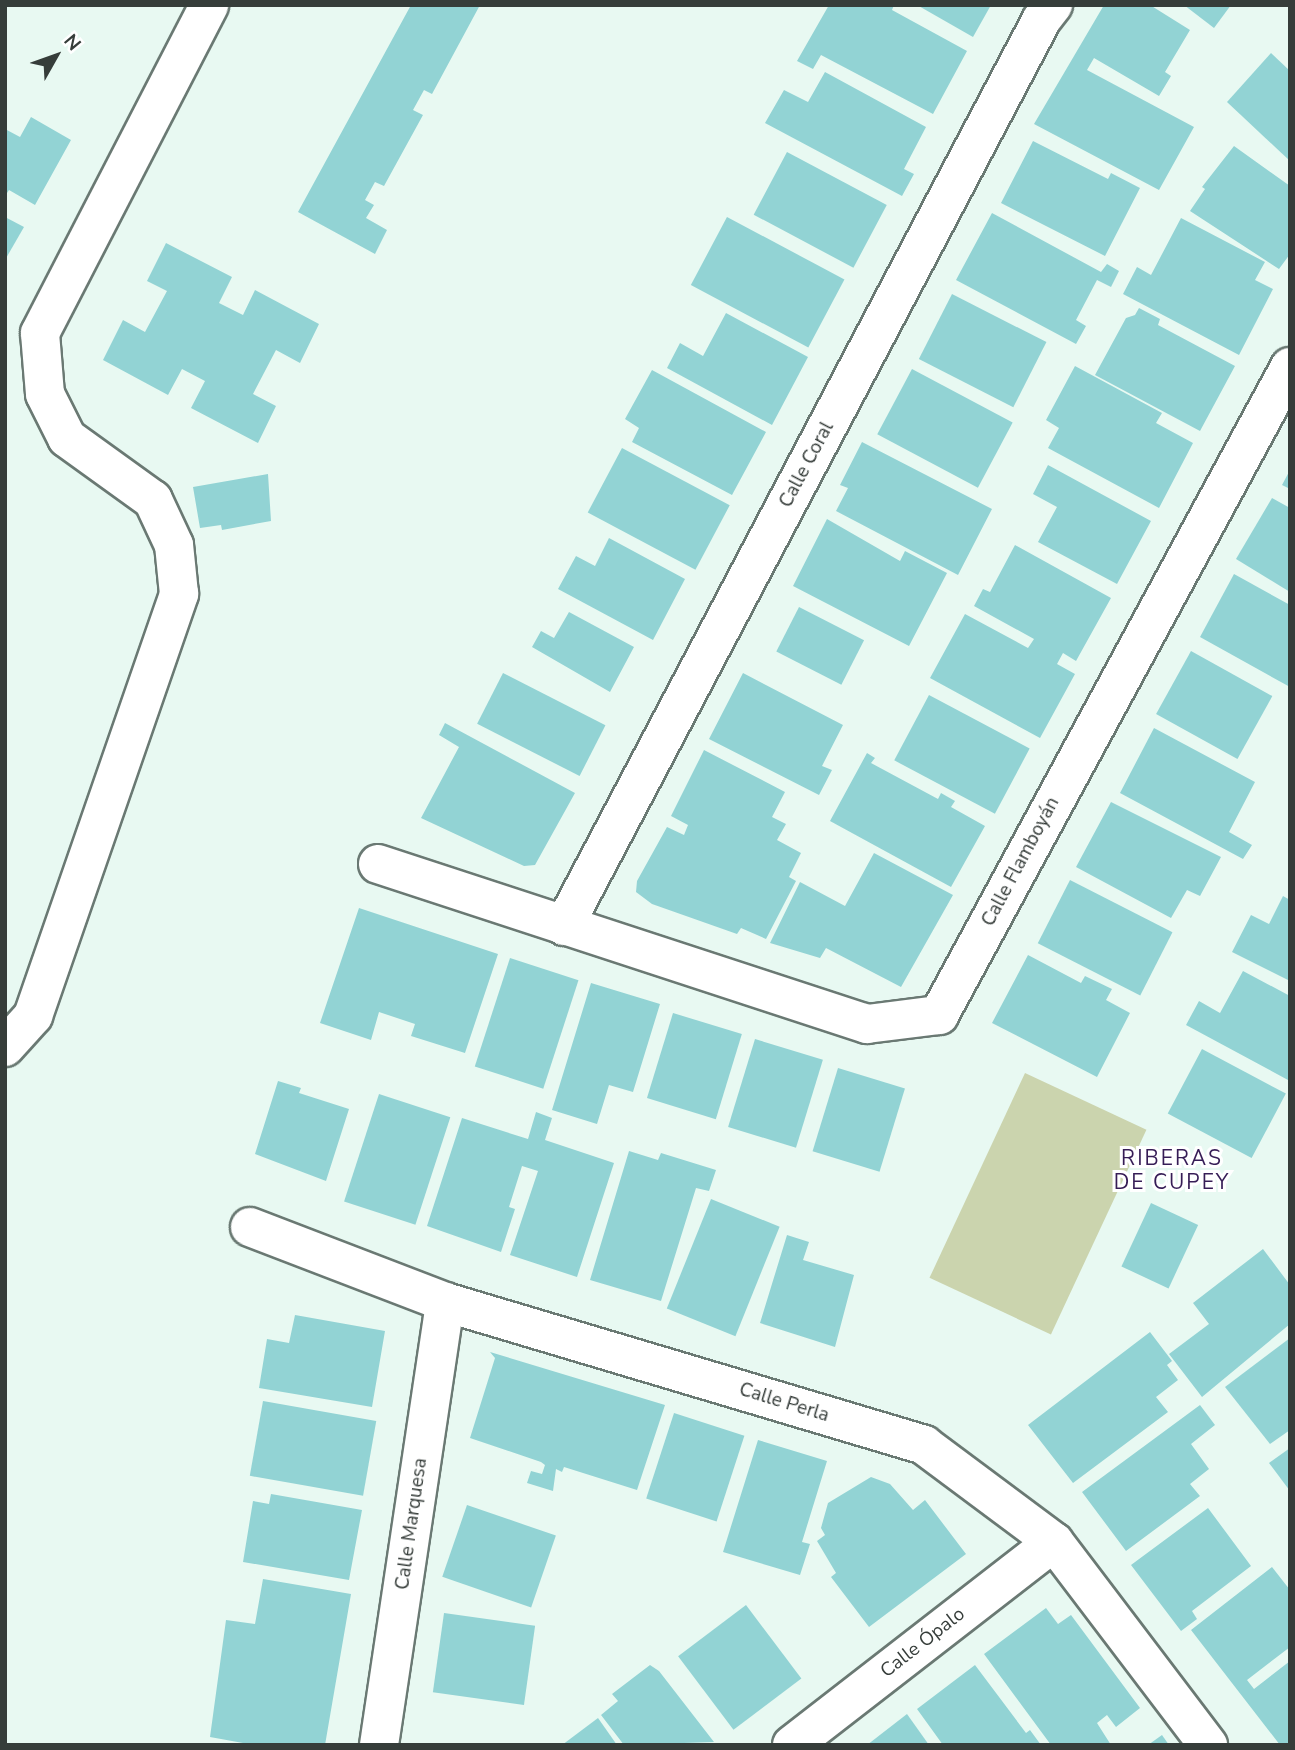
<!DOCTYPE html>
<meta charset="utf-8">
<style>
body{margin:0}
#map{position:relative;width:1295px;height:1750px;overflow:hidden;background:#e8f9f2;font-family:"Nunito Sans",sans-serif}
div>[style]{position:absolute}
.green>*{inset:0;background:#cbd4ae;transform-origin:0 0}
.building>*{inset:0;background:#92d3d4;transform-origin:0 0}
.roads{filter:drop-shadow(2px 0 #6a7973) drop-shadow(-2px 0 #6a7973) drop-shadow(0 2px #6a7973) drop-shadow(0 -2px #6a7973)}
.minor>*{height:38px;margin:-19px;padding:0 19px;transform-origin:19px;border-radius:19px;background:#fff}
span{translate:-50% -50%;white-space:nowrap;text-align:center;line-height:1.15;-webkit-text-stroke:6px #fff;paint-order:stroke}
.street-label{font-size:19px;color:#363d3a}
.neighbourhood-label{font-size:21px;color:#361d56;letter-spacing:2px}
.frame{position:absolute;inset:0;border:7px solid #363d3a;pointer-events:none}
.north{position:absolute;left:21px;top:21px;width:70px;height:70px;-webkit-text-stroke:5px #fff;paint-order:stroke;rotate:50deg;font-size:19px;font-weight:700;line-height:28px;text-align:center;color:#363d3a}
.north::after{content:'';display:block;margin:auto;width:24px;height:32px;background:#363d3a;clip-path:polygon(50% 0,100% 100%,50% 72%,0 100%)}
</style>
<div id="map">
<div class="green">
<i style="left:1025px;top:1073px;width:134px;height:226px;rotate:25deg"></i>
</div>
<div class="building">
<i style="clip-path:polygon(411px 5px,480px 5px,432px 94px,424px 90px,413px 110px,423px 115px,384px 186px,375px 182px,365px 200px,374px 205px,366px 218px,387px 230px,375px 254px,298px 212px)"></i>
<i style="clip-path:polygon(829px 5px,894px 5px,892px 10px,967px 51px,933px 114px,821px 55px,813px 69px,797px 61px)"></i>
<i style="clip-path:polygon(917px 5px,991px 5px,973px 37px)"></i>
<i style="clip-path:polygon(1104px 5px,1150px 5px,1190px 30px,1165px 72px,1171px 76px,1159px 96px,1094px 58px,1087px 70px,1194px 127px,1159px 190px,1034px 124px)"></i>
<i style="clip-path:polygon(1184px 5px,1231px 5px,1214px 28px)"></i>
<i style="clip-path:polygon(1271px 53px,1290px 71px,1290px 161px,1227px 102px)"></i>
<i style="clip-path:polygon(825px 72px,926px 127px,904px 169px,914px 174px,902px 196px,765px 123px,784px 90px,808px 102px)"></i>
<i style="clip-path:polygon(31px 117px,71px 140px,35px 205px,9px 190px,5px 196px,5px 129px,20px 137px)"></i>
<i style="clip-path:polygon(1033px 141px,1108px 179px,1111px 173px,1140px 188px,1105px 256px,1001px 203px)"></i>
<i style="clip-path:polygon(1234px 146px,1290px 186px,1290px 254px,1279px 269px,1190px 211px,1205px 189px,1202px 187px)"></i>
<i style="left:787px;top:152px;width:113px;height:71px;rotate:28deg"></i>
<i style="clip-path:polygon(992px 213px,1101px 272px,1107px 264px,1119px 271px,1111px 287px,1097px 280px,1076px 320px,1086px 326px,1076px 344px,956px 280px)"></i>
<i style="clip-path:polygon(5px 217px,24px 227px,5px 260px)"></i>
<i style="left:727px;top:217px;width:133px;height:77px;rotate:28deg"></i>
<i style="clip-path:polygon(1181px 218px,1265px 262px,1255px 280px,1273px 289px,1239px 355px,1123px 294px,1137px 267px,1151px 275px)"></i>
<i style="clip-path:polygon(166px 243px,232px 277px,219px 303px,243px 315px,255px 290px,319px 324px,300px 363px,276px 350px,253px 394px,276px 406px,258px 443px,191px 408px,205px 381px,182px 369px,168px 395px,103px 360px,123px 320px,145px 332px,167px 291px,147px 281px)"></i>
<i style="left:952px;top:294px;width:106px;height:73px;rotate:27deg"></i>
<i style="clip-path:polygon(1139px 308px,1160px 319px,1158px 325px,1235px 366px,1200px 431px,1095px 375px,1126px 318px,1135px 315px)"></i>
<i style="clip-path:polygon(726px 313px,808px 357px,772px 425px,667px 368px,680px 343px,703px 356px)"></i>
<i style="clip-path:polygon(1075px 366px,1162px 413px,1156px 423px,1193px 443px,1159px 508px,1048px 448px,1059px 428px,1046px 420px)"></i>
<i style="left:912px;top:369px;width:114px;height:74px;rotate:28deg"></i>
<i style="clip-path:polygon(652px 370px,766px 432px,732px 495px,632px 442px,639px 428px,625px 419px)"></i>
<i style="clip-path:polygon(862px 442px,992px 509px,958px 575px,836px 511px,848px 488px,840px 485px)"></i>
<i style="left:622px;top:448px;width:122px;height:73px;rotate:28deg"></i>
<i style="clip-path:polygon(1048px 465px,1151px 521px,1117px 584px,1038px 542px,1057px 507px,1033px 494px)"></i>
<i style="clip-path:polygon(1290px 470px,1290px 489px,1282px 485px)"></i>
<i style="clip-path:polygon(268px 474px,271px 521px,222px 530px,221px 525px,200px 528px,193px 487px)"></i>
<i style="clip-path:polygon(1272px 498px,1290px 508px,1290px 592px,1236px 559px)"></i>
<i style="clip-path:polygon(827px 519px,900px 561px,905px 551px,947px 573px,909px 646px,793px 586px)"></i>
<i style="clip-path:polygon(609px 538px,685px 579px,653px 640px,558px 589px,576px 556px,595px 566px)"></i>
<i style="clip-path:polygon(1015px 545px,1111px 598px,1076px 661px,1063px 653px,1057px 664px,1075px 674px,1040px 738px,930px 678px,965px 614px,1028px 648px,1034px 639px,974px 606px,983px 589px,990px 592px)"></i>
<i style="clip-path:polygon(1234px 574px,1290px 605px,1290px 687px,1200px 637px)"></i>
<i style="left:799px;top:607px;width:73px;height:50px;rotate:27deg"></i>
<i style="clip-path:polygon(569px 612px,634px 647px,610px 692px,532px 647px,541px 631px,554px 638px)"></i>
<i style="left:1191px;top:651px;width:93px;height:72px;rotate:29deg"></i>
<i style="left:503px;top:673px;width:115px;height:57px;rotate:27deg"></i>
<i style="clip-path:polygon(743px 673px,843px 725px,822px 766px,832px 770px,819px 795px,709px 739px)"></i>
<i style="left:929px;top:695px;width:114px;height:74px;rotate:28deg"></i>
<i style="clip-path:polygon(445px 723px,575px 793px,535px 865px,524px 866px,421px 818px,459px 747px,439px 735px)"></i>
<i style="clip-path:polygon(1154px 728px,1255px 782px,1229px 832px,1252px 845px,1243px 859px,1120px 793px)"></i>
<i style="clip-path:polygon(704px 750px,785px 792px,772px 817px,786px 824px,777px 840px,801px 853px,789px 877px,796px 881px,766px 939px,741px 928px,737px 934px,652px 904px,636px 892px,637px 881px,667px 827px,684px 835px,688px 825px,671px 816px)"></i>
<i style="clip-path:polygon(867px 753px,875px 758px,871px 763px,938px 799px,941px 793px,955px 801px,951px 807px,985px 826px,951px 887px,830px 821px)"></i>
<i style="clip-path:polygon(1111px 802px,1221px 857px,1200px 896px,1187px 890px,1171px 918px,1076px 867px)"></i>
<i style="clip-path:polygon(874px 853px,953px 895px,901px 987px,826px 948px,820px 958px,770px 943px,800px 882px,845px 906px)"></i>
<i style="left:1070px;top:880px;width:115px;height:71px;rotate:27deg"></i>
<i style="clip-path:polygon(1283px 896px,1290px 900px,1290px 981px,1232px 952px,1251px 915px,1269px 924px)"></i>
<i style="clip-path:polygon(359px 908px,498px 954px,465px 1053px,411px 1036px,415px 1024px,379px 1012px,371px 1040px,320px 1023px)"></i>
<i style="clip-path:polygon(1028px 955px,1081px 983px,1085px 976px,1112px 989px,1106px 1000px,1130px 1013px,1097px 1077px,992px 1023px)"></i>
<i style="left:510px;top:958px;width:72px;height:114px;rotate:18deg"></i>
<i style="clip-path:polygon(1243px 971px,1290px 996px,1288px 1080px,1186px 1025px,1199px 1001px,1220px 1013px)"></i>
<i style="clip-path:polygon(591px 983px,660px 1004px,633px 1092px,609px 1085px,597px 1124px,552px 1110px)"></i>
<i style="left:673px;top:1013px;width:72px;height:89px;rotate:17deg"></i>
<i style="left:755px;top:1039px;width:71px;height:92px;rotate:17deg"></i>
<i style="left:1202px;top:1049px;width:95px;height:73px;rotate:28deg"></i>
<i style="left:838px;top:1068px;width:70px;height:87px;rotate:17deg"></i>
<i style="clip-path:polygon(278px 1081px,301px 1088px,299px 1093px,349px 1109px,326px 1181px,255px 1154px)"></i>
<i style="left:379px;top:1094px;width:75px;height:113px;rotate:18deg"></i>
<i style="clip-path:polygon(536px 1112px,552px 1118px,545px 1140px,614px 1163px,577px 1277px,510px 1255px,538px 1171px,522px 1166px,509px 1207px,515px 1209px,501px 1252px,427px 1226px,462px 1118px,528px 1139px)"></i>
<i style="clip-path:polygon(629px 1151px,658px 1160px,661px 1153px,716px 1170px,709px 1191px,696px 1188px,661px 1301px,590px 1280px)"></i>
<i style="left:711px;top:1199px;width:74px;height:118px;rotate:22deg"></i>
<i style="left:1151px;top:1203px;width:52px;height:70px;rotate:25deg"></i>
<i style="clip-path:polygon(787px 1235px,809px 1242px,803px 1260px,854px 1275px,835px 1347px,760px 1323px)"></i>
<i style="clip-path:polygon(1263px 1249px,1290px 1285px,1290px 1324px,1202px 1397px,1169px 1354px,1209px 1324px,1193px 1303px)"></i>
<i style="clip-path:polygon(295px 1315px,385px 1331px,372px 1407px,259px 1388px,267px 1339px,289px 1343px)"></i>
<i style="clip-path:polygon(1150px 1332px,1172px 1361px,1167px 1365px,1178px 1380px,1156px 1397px,1168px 1412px,1073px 1483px,1028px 1425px)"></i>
<i style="clip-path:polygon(1290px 1338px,1290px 1430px,1270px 1444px,1225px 1387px)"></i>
<i style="clip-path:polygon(490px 1352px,665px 1405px,637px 1490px,564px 1467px,562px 1472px,556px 1469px,553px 1491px,527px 1483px,531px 1471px,542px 1474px,545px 1465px,541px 1462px,470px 1438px,495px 1358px)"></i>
<i style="left:263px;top:1401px;width:115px;height:76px;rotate:10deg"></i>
<i style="clip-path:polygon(1200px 1405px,1215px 1425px,1191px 1444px,1209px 1469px,1190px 1484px,1200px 1496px,1126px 1551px,1082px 1492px)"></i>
<i style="left:674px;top:1413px;width:74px;height:90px;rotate:18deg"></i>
<i style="clip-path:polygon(758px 1440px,827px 1461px,802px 1542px,810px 1544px,800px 1575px,723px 1552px)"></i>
<i style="clip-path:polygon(1290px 1448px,1290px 1491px,1269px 1463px)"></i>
<i style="clip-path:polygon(871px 1477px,890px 1484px,913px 1510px,925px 1500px,966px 1554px,869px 1627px,831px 1577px,836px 1573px,817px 1541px,825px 1535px,821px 1528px,828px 1503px)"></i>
<i style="clip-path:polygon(271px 1494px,362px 1510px,349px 1580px,243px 1562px,253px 1501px,269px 1504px)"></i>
<i style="left:467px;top:1505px;width:94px;height:76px;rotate:19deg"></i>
<i style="clip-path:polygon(1208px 1508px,1251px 1566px,1192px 1611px,1197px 1619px,1181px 1631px,1131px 1565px)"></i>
<i style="clip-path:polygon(1272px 1567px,1290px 1590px,1290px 1647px,1247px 1680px,1254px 1689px,1290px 1661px,1290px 1745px,1280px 1745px,1191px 1630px)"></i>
<i style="clip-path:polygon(263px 1579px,351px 1594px,325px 1745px,254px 1745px,210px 1737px,226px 1620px,255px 1624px)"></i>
<i style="left:746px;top:1605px;width:92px;height:85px;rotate:53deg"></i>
<i style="clip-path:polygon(1046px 1608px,1058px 1624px,1071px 1615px,1140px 1708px,1116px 1727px,1107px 1715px,1097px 1723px,1111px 1745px,1051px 1745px,984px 1654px)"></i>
<i style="left:444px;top:1613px;width:92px;height:80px;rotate:8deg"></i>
<i style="clip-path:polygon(650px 1665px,659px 1671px,714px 1742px,624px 1745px,601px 1715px,618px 1701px,612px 1694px)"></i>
<i style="clip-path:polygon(975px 1665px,1026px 1733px,1030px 1730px,1041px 1745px,943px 1745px,917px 1709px)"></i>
<i style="clip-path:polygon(907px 1714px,929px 1745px,867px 1745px)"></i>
<i style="clip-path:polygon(598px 1718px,617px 1745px,562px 1745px)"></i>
<i style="clip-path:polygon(1162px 1735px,1169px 1745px,1148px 1745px)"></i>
</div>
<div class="roads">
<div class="minor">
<i style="left:378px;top:864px;width:515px;rotate:18.12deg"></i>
<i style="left:867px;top:1024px;width:73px;rotate:-7.1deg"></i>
<i style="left:939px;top:1015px;width:737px;rotate:-61.56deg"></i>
<i style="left:564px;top:926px;width:1025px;rotate:-62.21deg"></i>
<i style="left:1042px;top:19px;width:18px;rotate:-52deg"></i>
<i style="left:5px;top:1047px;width:42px;rotate:-47.9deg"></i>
<i style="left:33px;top:1016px;width:447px;rotate:-70.9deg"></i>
<i style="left:179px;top:594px;width:49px;rotate:-95.8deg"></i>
<i style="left:174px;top:545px;width:50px;rotate:-115deg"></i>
<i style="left:153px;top:500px;width:106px;rotate:-144.2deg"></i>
<i style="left:67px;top:438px;width:49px;rotate:-116.6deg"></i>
<i style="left:45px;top:394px;width:61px;rotate:-94.7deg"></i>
<i style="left:40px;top:333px;width:369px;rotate:-62.7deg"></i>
<i style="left:250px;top:1227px;width:209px;rotate:21deg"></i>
<i style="left:445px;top:1302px;width:500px;rotate:16.6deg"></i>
<i style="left:924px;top:1445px;width:162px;rotate:36.7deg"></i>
<i style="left:1054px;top:1542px;width:255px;rotate:52.8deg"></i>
<i style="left:379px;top:1745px;width:448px;rotate:-81.5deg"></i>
<i style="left:792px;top:1745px;width:331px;rotate:-37.8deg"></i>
</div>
</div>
<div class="street-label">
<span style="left:807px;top:465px;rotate:-62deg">Calle Coral</span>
<span style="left:1021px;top:862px;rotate:-62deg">Calle Flamboyán</span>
<span style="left:784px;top:1403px;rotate:17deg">Calle Perla</span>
<span style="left:412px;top:1524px;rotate:-82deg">Calle Marquesa</span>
<span style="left:923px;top:1643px;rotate:-38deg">Calle Ópalo</span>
</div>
<div class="neighbourhood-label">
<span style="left:1172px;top:1170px">RIBERAS<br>DE CUPEY</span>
</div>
<div class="frame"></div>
<div class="north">N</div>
</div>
